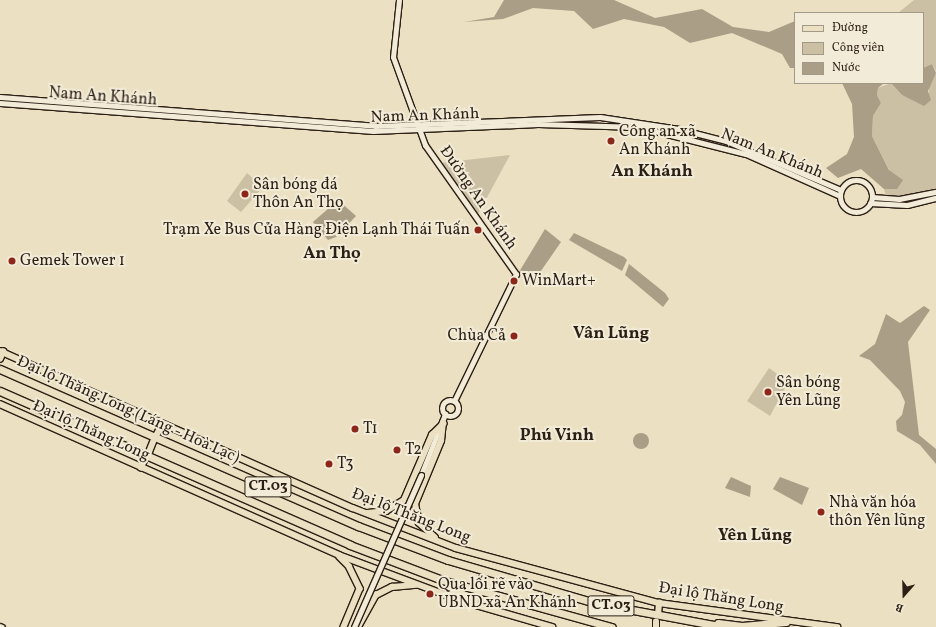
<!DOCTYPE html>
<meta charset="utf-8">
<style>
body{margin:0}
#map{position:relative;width:936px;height:627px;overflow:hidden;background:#ebe0c1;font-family:Vollkorn,serif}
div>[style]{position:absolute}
.green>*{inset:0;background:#cbbfa4}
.water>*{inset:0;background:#aa9e87}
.round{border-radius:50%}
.roads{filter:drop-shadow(1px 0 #2c1f15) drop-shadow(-1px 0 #2c1f15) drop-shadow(0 1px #2c1f15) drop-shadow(0 -1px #2c1f15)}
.secondary>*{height:5px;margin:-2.5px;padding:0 2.5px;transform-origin:2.5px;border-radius:2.5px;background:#f2ebd7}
.secondary>.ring{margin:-2.5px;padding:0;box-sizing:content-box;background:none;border:5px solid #f2ebd7;border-radius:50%}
.primary>*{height:5.5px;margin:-2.75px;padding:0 2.75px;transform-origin:2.75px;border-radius:2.75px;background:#ebe0c1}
.highway>*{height:7px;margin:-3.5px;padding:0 3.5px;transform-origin:3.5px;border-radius:3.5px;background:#ebe0c1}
.bridges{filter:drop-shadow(1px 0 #2c1f15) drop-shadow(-1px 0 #2c1f15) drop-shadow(0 1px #2c1f15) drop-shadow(0 -1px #2c1f15)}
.secondary-bridge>*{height:5px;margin:-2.5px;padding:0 2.5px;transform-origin:2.5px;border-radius:2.5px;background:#f2ebd7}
.dots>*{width:11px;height:11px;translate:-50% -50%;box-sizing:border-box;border:2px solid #f2ebd7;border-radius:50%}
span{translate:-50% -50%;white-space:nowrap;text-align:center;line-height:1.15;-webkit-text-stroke:4px #f2ebd7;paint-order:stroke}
.shield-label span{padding:1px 3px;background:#f2ebd7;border:1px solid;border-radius:3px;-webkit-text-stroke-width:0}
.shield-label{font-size:15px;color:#2c1f15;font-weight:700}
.street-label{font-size:16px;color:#2c1f15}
.poi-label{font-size:16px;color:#2c1f15}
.left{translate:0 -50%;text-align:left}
.right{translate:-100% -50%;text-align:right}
.neighbourhood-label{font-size:17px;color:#2c1f15;font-weight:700}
.legend{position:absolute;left:794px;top:12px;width:130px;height:72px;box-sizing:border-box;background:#f2ebd7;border:1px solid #a39989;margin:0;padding:5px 7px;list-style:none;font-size:12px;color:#2c1f15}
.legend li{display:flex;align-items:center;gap:8px;height:20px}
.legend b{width:20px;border:1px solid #a39989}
.north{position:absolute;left:884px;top:575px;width:40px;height:40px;-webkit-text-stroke:3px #f2ebd7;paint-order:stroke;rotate:200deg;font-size:11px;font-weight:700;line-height:16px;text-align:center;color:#2c1f15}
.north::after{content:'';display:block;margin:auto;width:14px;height:18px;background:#2c1f15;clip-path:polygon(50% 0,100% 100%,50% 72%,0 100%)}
</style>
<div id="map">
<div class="green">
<i style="clip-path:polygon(914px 0,936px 0,936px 71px,932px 64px,923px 68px,923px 13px,898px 13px)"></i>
<i style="clip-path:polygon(936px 73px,936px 188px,909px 195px,886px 196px,884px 189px,897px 189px,897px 178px,890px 171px,872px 136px,873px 116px,881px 103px,877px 95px,878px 88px,891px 83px,902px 95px,922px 102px,929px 97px,929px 83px)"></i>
<i style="clip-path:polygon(510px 155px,478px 214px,440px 163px)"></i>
<i style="clip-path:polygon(247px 173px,263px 187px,241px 212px,227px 201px)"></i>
<i style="clip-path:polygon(769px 368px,788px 382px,770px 416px,747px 401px)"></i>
</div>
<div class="water">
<i style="clip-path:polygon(504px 0,614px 0,655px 18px,702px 9px,733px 27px,769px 32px,795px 21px,795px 68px,790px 68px,782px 54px,732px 33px,690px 43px,664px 27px,624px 19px,593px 29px,574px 11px,533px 8px,503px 19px,464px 22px,494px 17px)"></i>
<i style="clip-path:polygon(932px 64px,936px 73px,928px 91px,931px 100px,924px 106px,902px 95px,891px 83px,923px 83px,923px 68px)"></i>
<i style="clip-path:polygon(842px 83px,884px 83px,878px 88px,877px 95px,881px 103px,873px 116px,872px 136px,889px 170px,903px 180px,897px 189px,884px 189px,861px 169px,838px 178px,826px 168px,847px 154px,854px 137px,852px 104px)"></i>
<i style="clip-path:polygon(338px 200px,356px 216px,336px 237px,328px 240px,313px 222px)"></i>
<i style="clip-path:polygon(545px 229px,561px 242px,534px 281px,519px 272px)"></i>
<i style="clip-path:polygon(574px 233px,624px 257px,627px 260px,622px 271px,569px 240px)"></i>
<i style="clip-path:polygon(629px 264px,665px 293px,669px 299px,663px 307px,625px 275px)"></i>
<i style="clip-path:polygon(924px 306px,930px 310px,908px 342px,919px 435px,936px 449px,936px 464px,920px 445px,897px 431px,896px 421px,902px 415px,905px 402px,900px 391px,870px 360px,859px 356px,875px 344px,886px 314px,900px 323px)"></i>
<i class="round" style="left:633px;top:433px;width:16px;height:16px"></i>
<i style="clip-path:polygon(731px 477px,751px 486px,750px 497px,725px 488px)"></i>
<i style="clip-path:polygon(780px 477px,809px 488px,802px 505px,773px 489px)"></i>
</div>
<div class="roads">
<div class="secondary">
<i style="left:399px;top:0;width:57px;rotate:96deg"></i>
<i style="left:393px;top:57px;width:94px;rotate:70deg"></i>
<i style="left:425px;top:145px;width:158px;rotate:54.8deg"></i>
<i style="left:516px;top:274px;width:141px;rotate:116deg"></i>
<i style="left:0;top:97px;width:376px;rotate:4.4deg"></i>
<i style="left:375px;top:126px;width:225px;rotate:-2.3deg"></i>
<i style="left:600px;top:117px;width:80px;rotate:8.6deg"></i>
<i style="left:679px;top:129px;width:49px;rotate:14.3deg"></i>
<i style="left:726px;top:141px;width:125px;rotate:23.1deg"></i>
<i style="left:0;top:103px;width:374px;rotate:4.3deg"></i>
<i style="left:373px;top:131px;width:165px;rotate:-2.4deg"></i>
<i style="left:538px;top:124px;width:101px;rotate:1.7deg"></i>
<i style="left:639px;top:127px;width:110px;rotate:14.2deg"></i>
<i style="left:746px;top:154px;width:103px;rotate:24.1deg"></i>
<i class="ring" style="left:840px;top:180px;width:27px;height:27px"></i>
<i style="left:872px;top:197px;width:27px;rotate:4deg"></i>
<i style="left:899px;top:199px;width:38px;rotate:-11deg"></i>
<i style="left:870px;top:203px;width:37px;rotate:3deg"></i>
<i style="left:907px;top:205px;width:30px;rotate:-14deg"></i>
<i class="ring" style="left:442px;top:400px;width:11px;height:11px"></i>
<i style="left:421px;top:475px;width:66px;rotate:-68.5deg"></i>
<i style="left:0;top:626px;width:2px;rotate:27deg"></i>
</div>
<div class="primary">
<i style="left:0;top:351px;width:386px;rotate:24deg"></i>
<i style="left:353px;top:508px;width:110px;rotate:21.2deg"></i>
<i style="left:456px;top:548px;width:210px;rotate:15.2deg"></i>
<i style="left:659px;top:603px;width:180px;rotate:7.7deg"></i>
<i style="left:0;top:359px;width:8px;rotate:-67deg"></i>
<i style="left:0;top:404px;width:371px;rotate:24deg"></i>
<i style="left:339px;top:555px;width:131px;rotate:20.5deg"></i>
<i style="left:462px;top:601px;width:94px;rotate:16.1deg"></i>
<i style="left:156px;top:436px;width:13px;rotate:-63deg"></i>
<i style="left:149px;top:452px;width:11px;rotate:-68deg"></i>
<i style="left:141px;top:468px;width:11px;rotate:-68deg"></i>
<i style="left:368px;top:513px;width:18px;rotate:-6deg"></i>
<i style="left:386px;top:511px;width:21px;rotate:-31deg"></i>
<i style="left:404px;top:500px;width:71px;rotate:-66.7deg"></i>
<i style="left:432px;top:435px;width:16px;rotate:-45deg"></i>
<i style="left:435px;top:538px;width:22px;rotate:-137deg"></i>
<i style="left:419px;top:523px;width:19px;rotate:-102deg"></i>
<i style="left:415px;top:504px;width:68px;rotate:-67.6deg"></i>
<i style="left:441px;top:441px;width:18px;rotate:-84deg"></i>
<i style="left:340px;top:557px;width:13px;rotate:45deg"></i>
<i style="left:349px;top:566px;width:25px;rotate:64deg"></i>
<i style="left:360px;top:589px;width:41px;rotate:112.8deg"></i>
<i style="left:480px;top:585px;width:7px;rotate:-74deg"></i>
<i style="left:474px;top:605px;width:14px;rotate:-73deg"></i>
<i style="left:658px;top:615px;width:12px;rotate:-85deg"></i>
<i style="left:358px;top:627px;width:37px;rotate:-61deg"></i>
<i style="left:376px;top:595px;width:18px;rotate:-27deg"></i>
<i style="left:392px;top:587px;width:24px;rotate:-5deg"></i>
<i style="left:656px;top:627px;width:5px;rotate:-90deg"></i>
</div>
<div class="highway">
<i style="left:0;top:369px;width:391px;rotate:23.7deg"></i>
<i style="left:358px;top:526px;width:96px;rotate:20.7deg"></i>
<i style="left:448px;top:560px;width:153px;rotate:16.3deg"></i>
<i style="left:595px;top:603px;width:131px;rotate:10.5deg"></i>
<i style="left:0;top:391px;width:382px;rotate:23.7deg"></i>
<i style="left:350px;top:545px;width:98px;rotate:20.8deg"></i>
<i style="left:442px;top:580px;width:176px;rotate:15.5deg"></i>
<i style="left:718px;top:623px;width:24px;rotate:7deg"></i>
<i style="left:742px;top:626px;width:44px;rotate:-5.2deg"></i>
</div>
</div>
<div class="bridges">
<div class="secondary-bridge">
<i style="left:354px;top:627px;width:166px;rotate:-66.2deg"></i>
</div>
</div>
<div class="dots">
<i style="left:611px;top:141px;background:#8f2418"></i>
<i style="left:245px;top:194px;background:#8f2418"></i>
<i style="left:478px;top:230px;background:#8f2418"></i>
<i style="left:12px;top:261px;background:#8f2418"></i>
<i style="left:514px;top:281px;background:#8f2418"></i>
<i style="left:514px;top:336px;background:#8f2418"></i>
<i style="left:768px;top:392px;background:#8f2418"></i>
<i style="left:355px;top:429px;background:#8f2418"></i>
<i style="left:397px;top:450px;background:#8f2418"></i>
<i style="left:329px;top:464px;background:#8f2418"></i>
<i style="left:821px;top:512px;background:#8f2418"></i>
<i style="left:430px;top:594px;background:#8f2418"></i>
</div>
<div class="shield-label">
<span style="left:268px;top:487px">CT.03</span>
<span style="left:611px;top:606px">CT.03</span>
</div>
<div class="street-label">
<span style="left:103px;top:97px;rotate:4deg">Nam An Khánh</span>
<span style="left:425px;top:116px;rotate:-2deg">Nam An Khánh</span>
<span style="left:772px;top:154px;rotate:22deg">Nam An Khánh</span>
<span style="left:478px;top:198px;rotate:55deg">Đường An Khánh</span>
<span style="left:128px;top:410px;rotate:24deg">Đại lộ Thăng Long (Láng - Hoà Lạc)</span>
<span style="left:91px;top:431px;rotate:24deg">Đại lộ Thăng Long</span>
<span style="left:411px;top:516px;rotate:21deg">Đại lộ Thăng Long</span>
<span style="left:721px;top:598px;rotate:9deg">Đại lộ Thăng Long</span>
</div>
<div class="poi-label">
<span class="left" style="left:619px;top:141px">Công an xã<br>An Khánh</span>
<span class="left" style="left:253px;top:194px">Sân bóng đá<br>Thôn An Thọ</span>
<span class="right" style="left:470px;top:230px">Trạm Xe Bus Cửa Hàng Điện Lạnh Thái Tuấn</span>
<span class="left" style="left:20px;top:261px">Gemek Tower 1</span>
<span class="left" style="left:522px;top:281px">WinMart+</span>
<span class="right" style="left:506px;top:336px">Chùa Cả</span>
<span class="left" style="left:776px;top:392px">Sân bóng<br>Yên Lũng</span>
<span class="left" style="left:363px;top:429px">T1</span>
<span class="left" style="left:405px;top:450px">T2</span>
<span class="left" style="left:337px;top:464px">T3</span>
<span class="left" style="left:829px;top:512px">Nhà văn hóa<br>thôn Yên lũng</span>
<span class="left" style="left:438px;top:594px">Qua lối rẽ vào<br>UBND xã An Khánh</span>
</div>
<div class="neighbourhood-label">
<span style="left:652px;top:172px">An Khánh</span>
<span style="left:332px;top:254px">An Thọ</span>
<span style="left:611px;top:334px">Vân Lũng</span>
<span style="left:557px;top:436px">Phú Vinh</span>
<span style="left:755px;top:536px">Yên Lũng</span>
</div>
<ul class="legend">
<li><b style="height:5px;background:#ebe0c1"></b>Đường</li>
<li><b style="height:11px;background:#cbbfa4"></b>Công viên</li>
<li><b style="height:11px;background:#aa9e87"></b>Nước</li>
</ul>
<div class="north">B</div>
</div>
